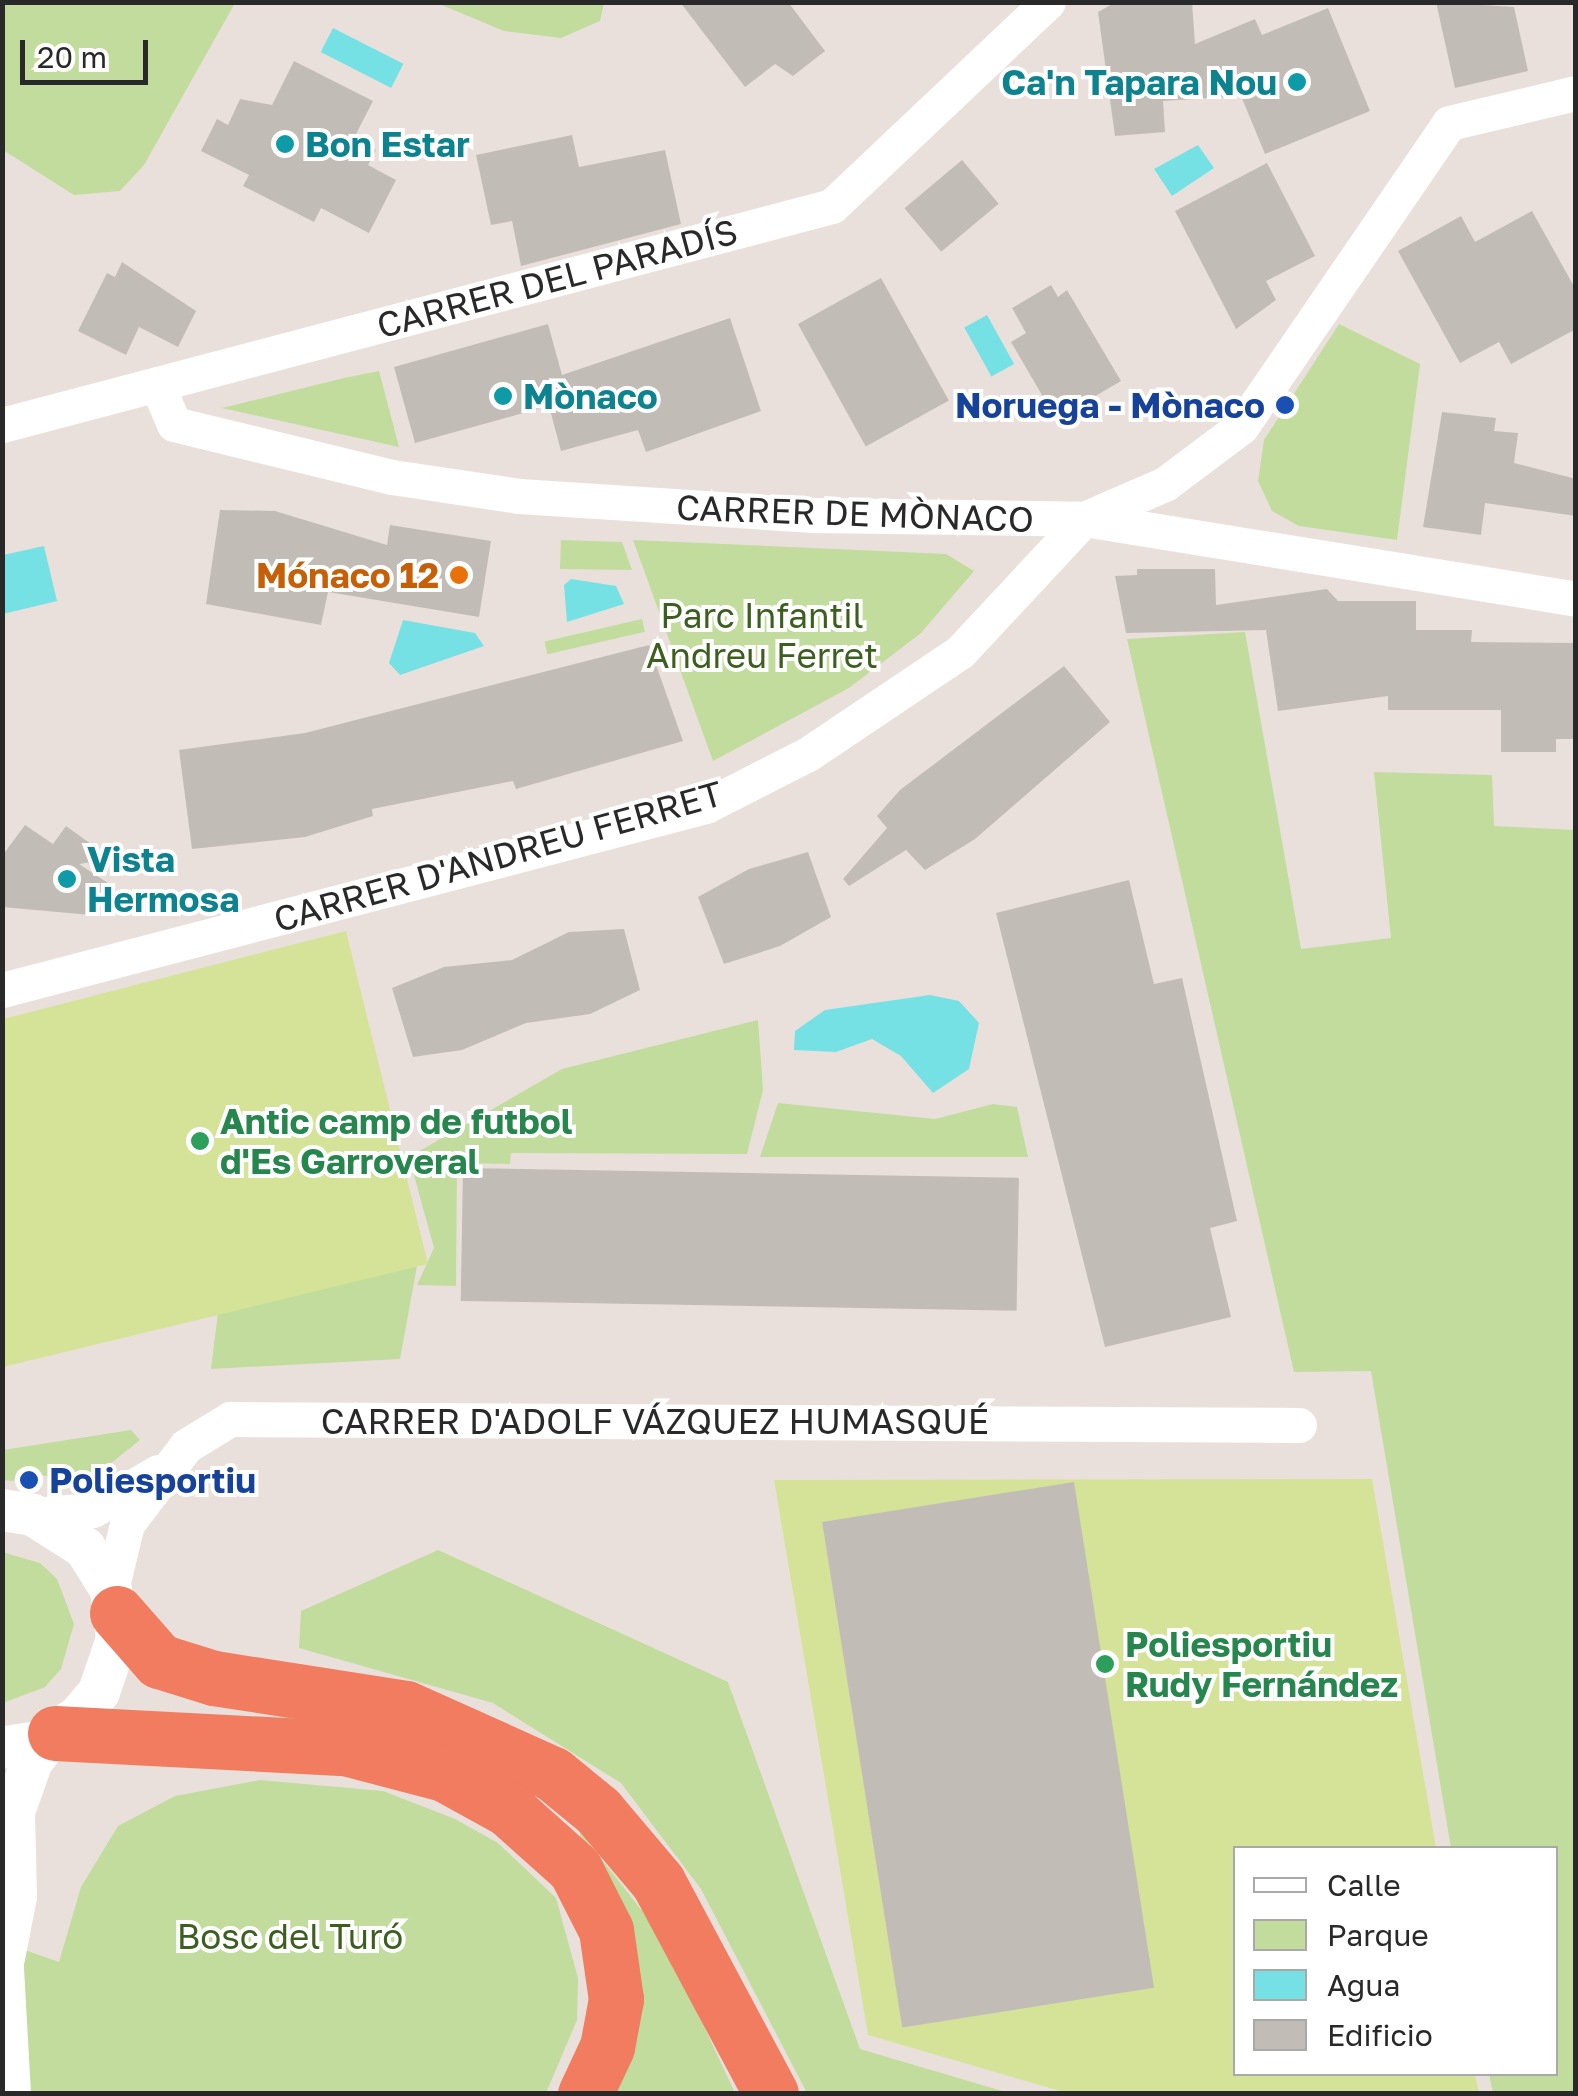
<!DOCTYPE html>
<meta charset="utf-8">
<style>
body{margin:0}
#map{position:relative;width:1578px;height:2096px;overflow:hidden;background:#eae0db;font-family:"Golos Text",sans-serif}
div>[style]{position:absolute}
.green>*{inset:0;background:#c1dc9c;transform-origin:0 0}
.pitch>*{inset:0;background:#d5e398}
.water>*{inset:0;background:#76e1e4;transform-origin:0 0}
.building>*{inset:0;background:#c2bcb7;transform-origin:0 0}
.minor>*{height:35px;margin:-17.5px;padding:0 17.5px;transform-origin:17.5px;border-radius:17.5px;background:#fff}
.tertiary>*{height:42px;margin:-21px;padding:0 21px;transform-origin:21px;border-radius:21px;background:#fff}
.motorway>*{height:55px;margin:-27.5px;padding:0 27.5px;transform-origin:27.5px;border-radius:27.5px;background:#f17c60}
.dots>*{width:28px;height:28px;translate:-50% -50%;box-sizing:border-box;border:5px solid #fff;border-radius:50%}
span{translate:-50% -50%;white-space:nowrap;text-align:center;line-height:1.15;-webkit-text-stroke:8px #fff;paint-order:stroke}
.culture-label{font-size:35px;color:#0d838f;font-weight:700}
.right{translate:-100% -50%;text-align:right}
.left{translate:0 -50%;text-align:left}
.street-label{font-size:35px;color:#292929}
.transit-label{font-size:35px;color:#164399;font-weight:700}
.food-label{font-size:35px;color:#c56008;font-weight:700}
.park-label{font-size:35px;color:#3c5f1f}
.leisure-label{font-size:35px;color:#27864d;font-weight:700}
.frame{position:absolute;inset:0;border:5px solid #292929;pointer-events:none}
.legend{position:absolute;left:1233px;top:1846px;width:325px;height:230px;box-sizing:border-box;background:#fff;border:2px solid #a9a9a9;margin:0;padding:12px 18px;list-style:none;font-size:30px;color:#292929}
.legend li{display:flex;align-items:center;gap:20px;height:50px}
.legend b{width:50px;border:2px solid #a9a9a9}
.scale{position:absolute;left:20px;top:40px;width:128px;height:45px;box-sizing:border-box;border:5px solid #292929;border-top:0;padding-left:12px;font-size:30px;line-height:35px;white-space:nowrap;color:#292929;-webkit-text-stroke:8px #fff;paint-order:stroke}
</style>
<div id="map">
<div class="green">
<i style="clip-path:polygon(2px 3px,3px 2px,235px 3px,144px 165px,120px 191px,74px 195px,3px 150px)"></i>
<i style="clip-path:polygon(437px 3px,604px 3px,600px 21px,561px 38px,504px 31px)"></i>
<i style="clip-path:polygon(1339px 324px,1420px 364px,1397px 540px,1299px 526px,1272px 511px,1258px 481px,1264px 440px)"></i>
<i style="clip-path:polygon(379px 371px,399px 447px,222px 408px,344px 378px)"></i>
<i style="clip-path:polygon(561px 540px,622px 542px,632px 570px,560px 569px)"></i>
<i style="clip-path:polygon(633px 540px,946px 554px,974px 571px,921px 633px,849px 688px,713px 761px)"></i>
<i style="left:642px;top:619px;width:13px;height:100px;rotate:77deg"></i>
<i style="clip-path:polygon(1245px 632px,1301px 949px,1391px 938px,1374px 772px,1492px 775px,1494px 826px,1575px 830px,1575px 2093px,1493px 2093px,1489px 2074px,1556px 2074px,1556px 1848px,1451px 1848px,1371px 1371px,1294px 1372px,1127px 639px)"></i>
<i style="clip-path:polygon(758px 1020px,763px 1090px,747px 1154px,511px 1153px,510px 1164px,457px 1163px,456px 1286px,417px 1285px,434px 1248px,409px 1157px,562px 1069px)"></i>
<i style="clip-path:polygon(778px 1103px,935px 1119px,993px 1104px,1017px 1107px,1028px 1157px,760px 1157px)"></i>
<i style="clip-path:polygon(421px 1244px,400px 1359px,211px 1369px,220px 1296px)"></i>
<i style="clip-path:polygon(131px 1430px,140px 1440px,85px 1484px,17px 1470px,14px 1481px,3px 1480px,3px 1450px)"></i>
<i style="clip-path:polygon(438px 1550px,728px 1682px,860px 2049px,1009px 2093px,807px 2093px,701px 1889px,621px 1783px,493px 1703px,299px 1648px,301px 1611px)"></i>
<i style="clip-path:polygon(2px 1552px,40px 1563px,57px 1579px,74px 1624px,61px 1669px,45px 1687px,3px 1703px)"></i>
<i style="clip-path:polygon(260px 1780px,383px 1791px,455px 1819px,498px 1843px,556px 1898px,578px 1978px,577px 2020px,546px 2093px,3px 2093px,2px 1942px,59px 1962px,81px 1887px,118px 1826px,175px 1796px)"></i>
<i style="clip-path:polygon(580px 1832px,662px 1936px,735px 2093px,611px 2093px)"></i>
</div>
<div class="pitch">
<i style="clip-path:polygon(346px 931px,428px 1264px,3px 1367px,3px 1019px)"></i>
<i style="clip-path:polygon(1372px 1479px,1436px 1848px,1236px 1848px,1236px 2074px,1475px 2074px,1479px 2093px,1067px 2093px,868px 2035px,774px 1480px)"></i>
</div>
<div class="water">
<i style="left:333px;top:28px;width:79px;height:27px;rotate:27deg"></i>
<i style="clip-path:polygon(1198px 145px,1214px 168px,1172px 196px,1154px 169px)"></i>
<i style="left:987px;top:315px;width:56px;height:26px;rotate:61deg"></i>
<i style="clip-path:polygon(44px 546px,57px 601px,3px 614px,3px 555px)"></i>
<i style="clip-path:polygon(571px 579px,616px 586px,624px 604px,567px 622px,564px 585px)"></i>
<i style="clip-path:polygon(403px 620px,475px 633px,484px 646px,400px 675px,389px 663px)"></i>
<i style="clip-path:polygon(930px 995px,959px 1001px,979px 1023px,969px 1069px,933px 1093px,901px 1056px,872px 1039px,836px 1052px,794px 1050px,795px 1031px,825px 1010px)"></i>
</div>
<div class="building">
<i style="clip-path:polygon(680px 2px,788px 2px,825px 51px,793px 76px,775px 64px,745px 87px)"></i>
<i style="clip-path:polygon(1116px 2px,1192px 2px,1195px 44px,1255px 19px,1262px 35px,1328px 8px,1370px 111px,1265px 154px,1241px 96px,1163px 101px,1165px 132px,1115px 136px,1098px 12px)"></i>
<i style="clip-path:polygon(1436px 2px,1514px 7px,1528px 71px,1455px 88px)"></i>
<i style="clip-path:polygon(294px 61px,373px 101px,354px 138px,376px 150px,368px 165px,396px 180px,369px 233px,321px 208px,314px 222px,243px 186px,249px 175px,201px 151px,217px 119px,228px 125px,240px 99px,272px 105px)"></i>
<i style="clip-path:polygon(572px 135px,579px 167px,665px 150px,681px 224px,521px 266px,512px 221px,491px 225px,476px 155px)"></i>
<i style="left:962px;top:160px;width:57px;height:75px;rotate:50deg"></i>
<i style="clip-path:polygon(1267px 163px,1315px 256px,1266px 281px,1276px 300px,1236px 329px,1175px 211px)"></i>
<i style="clip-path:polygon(1532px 211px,1576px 290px,1576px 329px,1511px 364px,1499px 342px,1460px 363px,1398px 251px,1461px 216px,1475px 242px)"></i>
<i style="clip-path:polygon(122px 262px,196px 311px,178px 347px,139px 327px,126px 355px,78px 331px,107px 273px,115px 277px)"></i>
<i style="left:881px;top:278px;width:140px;height:95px;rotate:61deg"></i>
<i style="clip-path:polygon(1051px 285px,1058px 297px,1067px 290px,1121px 381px,1056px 419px,1011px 342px,1026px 333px,1012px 308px)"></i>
<i style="clip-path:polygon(730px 318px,761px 411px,646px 452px,638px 430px,561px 451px,549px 406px,415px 443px,394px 367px,548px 324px,562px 375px)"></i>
<i style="clip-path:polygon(1442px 412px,1496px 418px,1494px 431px,1518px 433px,1514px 463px,1576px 479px,1576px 516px,1485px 503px,1481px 535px,1423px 527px)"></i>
<i style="clip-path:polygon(220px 510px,275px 511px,387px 545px,390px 525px,491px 541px,479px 617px,328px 592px,321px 625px,206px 604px)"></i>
<i style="clip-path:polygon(1137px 569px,1215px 569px,1216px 605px,1327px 589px,1338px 601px,1416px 601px,1416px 630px,1472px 630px,1471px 642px,1576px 643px,1576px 739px,1556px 739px,1556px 752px,1501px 752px,1501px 710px,1388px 710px,1388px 696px,1278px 711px,1266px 630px,1126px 633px,1115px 576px,1137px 575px)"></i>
<i style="clip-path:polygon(649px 645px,683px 741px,516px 789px,513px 781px,372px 809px,373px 816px,305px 837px,192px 849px,179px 750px,305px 733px)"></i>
<i style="clip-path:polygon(1064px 666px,1110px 722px,975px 839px,925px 870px,906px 850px,849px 886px,843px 879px,887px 828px,877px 816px,900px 790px)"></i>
<i style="clip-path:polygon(25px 825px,53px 844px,66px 826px,112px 859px,79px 864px,111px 885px,91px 915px,2px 907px,2px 856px)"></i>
<i style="clip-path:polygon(808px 852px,831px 917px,780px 946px,724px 964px,698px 897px,749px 869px)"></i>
<i style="clip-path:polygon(1129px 880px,1154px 984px,1182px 978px,1237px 1221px,1210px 1228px,1231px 1317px,1105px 1347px,996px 913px)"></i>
<i style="clip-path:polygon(624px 929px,640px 990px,590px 1014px,526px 1023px,462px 1050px,413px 1057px,392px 988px,444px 967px,512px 960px,569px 932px)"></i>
<i style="left:463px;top:1168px;width:556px;height:133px;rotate:1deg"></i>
<i style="left:1074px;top:1482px;width:512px;height:255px;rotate:81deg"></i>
</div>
<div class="minor">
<i style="left:159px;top:389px;width:38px;rotate:67deg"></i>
<i style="left:174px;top:424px;width:224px;rotate:13.7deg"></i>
<i style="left:392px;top:477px;width:128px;rotate:8.5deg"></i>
<i style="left:519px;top:496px;width:295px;rotate:3.7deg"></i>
<i style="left:813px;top:515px;width:271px;rotate:0.8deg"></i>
<i style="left:1084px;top:519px;width:498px;rotate:9.2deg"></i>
<i style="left:2px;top:425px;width:858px;rotate:-14.78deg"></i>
<i style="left:832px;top:206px;width:297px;rotate:-43.4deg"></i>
<i style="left:2px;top:990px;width:728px;rotate:-14.65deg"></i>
<i style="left:706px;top:806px;width:114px;rotate:-27deg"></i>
<i style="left:808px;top:754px;width:183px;rotate:-33.9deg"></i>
<i style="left:960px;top:652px;width:182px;rotate:-47deg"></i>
<i style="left:1084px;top:519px;width:88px;rotate:-23.4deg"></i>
<i style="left:1165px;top:484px;width:95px;rotate:-36.9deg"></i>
<i style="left:1241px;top:427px;width:368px;rotate:-55.6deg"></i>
<i style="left:1449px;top:123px;width:130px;rotate:-13.3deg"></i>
<i style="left:33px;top:1515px;width:60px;rotate:-4.8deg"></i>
<i style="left:93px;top:1510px;width:75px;rotate:-30.3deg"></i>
<i style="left:111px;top:1590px;width:68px;rotate:-76.4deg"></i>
<i style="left:127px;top:1524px;width:98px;rotate:-52.9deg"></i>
<i style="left:186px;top:1446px;width:52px;rotate:-31.5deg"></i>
<i style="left:230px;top:1419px;width:1069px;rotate:0.32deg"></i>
</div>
<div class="tertiary">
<i style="left:2px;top:1510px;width:31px;rotate:9deg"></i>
<i style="left:33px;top:1515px;width:62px;rotate:32.4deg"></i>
<i style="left:85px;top:1548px;width:49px;rotate:58.2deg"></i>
<i style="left:111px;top:1590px;width:49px;rotate:83deg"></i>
<i style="left:117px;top:1639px;width:56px;rotate:108.8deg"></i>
<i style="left:99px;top:1692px;width:33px;rotate:130deg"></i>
<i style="left:78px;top:1717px;width:47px;rotate:148deg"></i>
<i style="left:38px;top:1742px;width:36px;rotate:171deg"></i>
<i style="left:2px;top:1951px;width:143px;rotate:86.8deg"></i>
<i style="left:4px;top:1958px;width:63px;rotate:-79deg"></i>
<i style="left:16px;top:1896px;width:84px;rotate:-91.4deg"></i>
<i style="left:14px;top:1812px;width:54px;rotate:-70.6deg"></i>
<i style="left:32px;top:1761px;width:36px;rotate:-51deg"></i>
</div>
<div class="motorway">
<i style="left:117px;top:1613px;width:64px;rotate:48.8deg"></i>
<i style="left:159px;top:1661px;width:58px;rotate:17.2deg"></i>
<i style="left:214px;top:1678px;width:194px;rotate:8.9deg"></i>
<i style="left:406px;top:1708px;width:161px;rotate:24.2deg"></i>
<i style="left:553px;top:1774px;width:58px;rotate:39.4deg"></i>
<i style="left:598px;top:1811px;width:93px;rotate:49.8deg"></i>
<i style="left:658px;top:1882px;width:240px;rotate:61.9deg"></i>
<i style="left:55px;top:1733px;width:290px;rotate:3deg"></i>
<i style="left:345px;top:1748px;width:102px;rotate:14.7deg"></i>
<i style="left:444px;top:1774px;width:73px;rotate:28.7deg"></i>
<i style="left:508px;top:1809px;width:90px;rotate:41.8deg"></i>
<i style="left:575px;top:1869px;width:68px;rotate:63.1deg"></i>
<i style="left:606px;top:1930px;width:70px;rotate:81.8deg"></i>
<i style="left:616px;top:1999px;width:49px;rotate:100.6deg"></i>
<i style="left:607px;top:2047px;width:52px;rotate:115.1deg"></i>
</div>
<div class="dots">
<i style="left:1297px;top:82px;background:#0f9aa8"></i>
<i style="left:285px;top:144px;background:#0f9aa8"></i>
<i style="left:503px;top:396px;background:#0f9aa8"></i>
<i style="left:1285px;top:405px;background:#1a4fb4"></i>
<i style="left:459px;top:575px;background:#e8710a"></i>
<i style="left:67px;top:879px;background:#0f9aa8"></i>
<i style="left:200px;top:1141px;background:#2e9e5b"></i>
<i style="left:29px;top:1480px;background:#1a4fb4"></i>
<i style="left:1105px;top:1664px;background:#2e9e5b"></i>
</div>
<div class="culture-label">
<span class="right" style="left:1277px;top:82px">Ca'n Tapara Nou</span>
<span class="left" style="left:305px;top:144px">Bon Estar</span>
<span class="left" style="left:523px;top:396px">Mònaco</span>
<span class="left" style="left:87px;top:879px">Vista<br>Hermosa</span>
</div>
<div class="street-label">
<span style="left:557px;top:278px;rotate:-15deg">CARRER DEL PARADÍS</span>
<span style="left:855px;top:513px;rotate:2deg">CARRER DE MÒNACO</span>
<span style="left:498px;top:856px;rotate:-16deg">CARRER D'ANDREU FERRET</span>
<span style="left:655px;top:1421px">CARRER D'ADOLF VÁZQUEZ HUMASQUÉ</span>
</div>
<div class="transit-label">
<span class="right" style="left:1265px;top:405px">Noruega - Mònaco</span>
<span class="left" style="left:49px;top:1480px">Poliesportiu</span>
</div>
<div class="food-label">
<span class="right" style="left:439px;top:575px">Mónaco 12</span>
</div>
<div class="park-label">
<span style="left:762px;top:635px">Parc Infantil<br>Andreu Ferret</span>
<span style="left:290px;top:1936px">Bosc del Turó</span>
</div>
<div class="leisure-label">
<span class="left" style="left:220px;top:1141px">Antic camp de futbol<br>d'Es Garroveral</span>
<span class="left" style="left:1125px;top:1664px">Poliesportiu<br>Rudy Fernández</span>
</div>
<div class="frame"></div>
<ul class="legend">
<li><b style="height:12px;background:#fff"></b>Calle</li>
<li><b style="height:28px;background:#c1dc9c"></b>Parque</li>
<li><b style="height:28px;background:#76e1e4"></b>Agua</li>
<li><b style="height:28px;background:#c2bcb7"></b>Edificio</li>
</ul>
<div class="scale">20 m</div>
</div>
